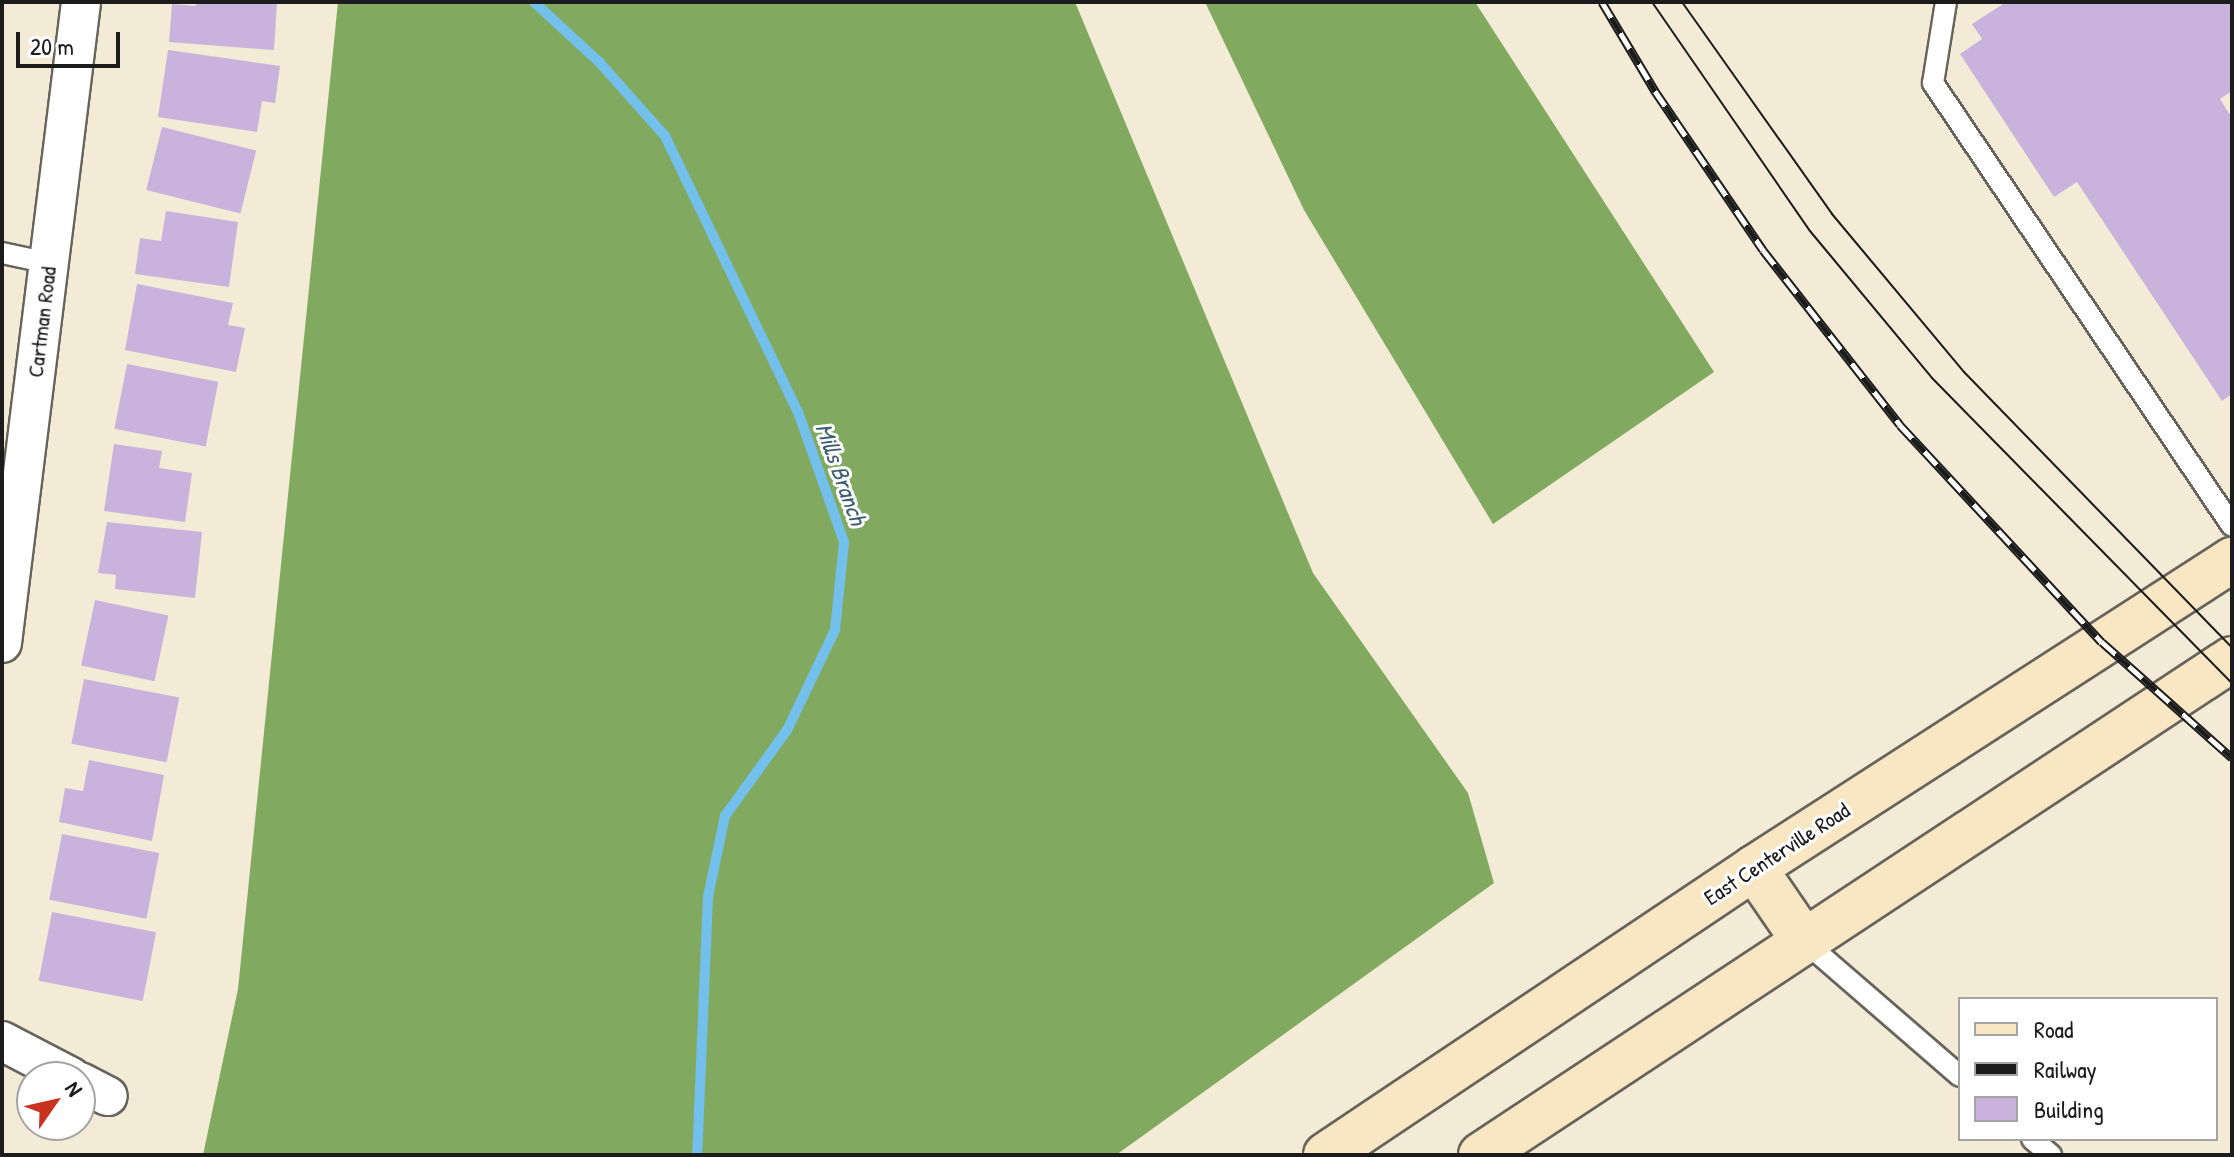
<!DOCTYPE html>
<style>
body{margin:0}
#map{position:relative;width:2234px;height:1157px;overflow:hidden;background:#f3ebd5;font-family:"Patrick Hand",sans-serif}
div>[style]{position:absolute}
.forest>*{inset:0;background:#81aa60}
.stream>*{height:10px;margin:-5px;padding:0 5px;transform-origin:5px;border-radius:5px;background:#73c0ed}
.building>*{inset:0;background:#c9b3dd;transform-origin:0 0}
.roads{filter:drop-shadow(2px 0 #67645d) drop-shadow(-2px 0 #67645d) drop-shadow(0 2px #67645d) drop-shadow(0 -2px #67645d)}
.service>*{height:20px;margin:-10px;padding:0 10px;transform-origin:10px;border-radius:10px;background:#fff}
.minor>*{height:38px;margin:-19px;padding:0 19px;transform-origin:19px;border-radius:19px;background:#fff}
.secondary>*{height:44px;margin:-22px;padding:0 22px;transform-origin:22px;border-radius:22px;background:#f9e7c3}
.tram>*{height:2px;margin:-1px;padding:0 1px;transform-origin:1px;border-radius:1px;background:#1c1c1c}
.rail>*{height:9px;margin-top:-4.5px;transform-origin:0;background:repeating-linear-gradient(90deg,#fff 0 18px,#1c1c1c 0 36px);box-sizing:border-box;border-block:2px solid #1c1c1c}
span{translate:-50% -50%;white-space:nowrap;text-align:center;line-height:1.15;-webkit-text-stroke:6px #fff;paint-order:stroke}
.street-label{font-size:22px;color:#1c1c1c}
.water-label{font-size:24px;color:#3f5e70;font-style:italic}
.frame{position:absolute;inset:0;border:4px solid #1c1c1c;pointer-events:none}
.legend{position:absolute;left:1958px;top:997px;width:260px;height:144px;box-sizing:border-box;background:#fff;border:2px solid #a4a4a4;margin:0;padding:10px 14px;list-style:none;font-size:24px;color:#1c1c1c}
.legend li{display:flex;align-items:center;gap:16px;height:40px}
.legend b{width:40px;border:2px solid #a4a4a4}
.north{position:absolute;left:16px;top:1061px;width:80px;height:80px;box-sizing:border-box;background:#fff;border:2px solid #a4a4a4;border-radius:50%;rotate:56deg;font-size:22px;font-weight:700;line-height:32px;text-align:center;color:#1c1c1c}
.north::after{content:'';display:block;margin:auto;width:28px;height:36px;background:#c8321e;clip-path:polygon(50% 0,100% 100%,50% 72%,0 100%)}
.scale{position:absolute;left:16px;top:32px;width:104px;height:36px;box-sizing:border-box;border:4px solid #1c1c1c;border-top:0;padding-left:10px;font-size:24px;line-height:28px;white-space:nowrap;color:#1c1c1c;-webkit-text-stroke:6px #fff;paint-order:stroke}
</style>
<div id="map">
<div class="forest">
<i style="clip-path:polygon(338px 2px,1075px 2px,1313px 573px,1468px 793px,1494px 883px,1116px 1155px,203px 1155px,238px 989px)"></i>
<i style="clip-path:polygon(1205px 2px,1475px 2px,1714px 372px,1493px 524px,1304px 210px)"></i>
</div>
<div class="stream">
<i style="left:534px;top:2px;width:90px;rotate:42.7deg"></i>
<i style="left:600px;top:63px;width:98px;rotate:48.3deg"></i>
<i style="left:665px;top:136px;width:306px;rotate:64.3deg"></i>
<i style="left:798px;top:412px;width:138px;rotate:70.5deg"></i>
<i style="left:844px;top:542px;width:88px;rotate:95.8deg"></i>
<i style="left:835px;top:630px;width:111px;rotate:115.6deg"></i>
<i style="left:787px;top:730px;width:106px;rotate:125.8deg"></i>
<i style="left:725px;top:816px;width:83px;rotate:101.9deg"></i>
<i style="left:708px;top:897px;width:258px;rotate:92.4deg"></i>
</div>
<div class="building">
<i style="clip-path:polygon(196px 2px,277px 2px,274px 50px,169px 42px,172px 4px,196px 6px)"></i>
<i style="clip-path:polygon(2006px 2px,2232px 2px,2232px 91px,2220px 99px,2232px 118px,2232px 394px,2222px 401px,2077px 182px,2054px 197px,1960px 54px,1982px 39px,1972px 24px)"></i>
<i style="clip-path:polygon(168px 50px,280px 66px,275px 103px,262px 101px,257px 132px,158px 117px)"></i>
<i style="left:162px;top:127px;width:97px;height:65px;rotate:14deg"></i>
<i style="clip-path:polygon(166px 211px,238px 222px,229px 287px,135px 274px,140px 238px,161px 241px)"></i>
<i style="clip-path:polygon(137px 284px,233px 303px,228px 325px,245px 328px,236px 372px,125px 350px)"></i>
<i style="left:127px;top:364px;width:93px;height:66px;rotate:11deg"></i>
<i style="clip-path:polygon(114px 444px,162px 451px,159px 468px,192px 473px,185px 522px,104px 511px)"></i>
<i style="clip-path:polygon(107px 522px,202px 532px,195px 598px,115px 589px,116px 575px,98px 573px)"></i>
<i style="left:95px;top:600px;width:75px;height:67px;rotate:12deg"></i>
<i style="left:84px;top:679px;width:97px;height:66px;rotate:11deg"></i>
<i style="clip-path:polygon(89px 760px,164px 775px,152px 841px,59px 822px,65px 788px,83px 791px)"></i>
<i style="left:62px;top:834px;width:99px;height:67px;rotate:11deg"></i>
<i style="left:52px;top:912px;width:106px;height:70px;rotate:11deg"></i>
</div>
<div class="roads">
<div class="service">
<i style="left:1946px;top:2px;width:82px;rotate:99.1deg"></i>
<i style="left:1933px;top:83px;width:534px;rotate:55.98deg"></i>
<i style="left:2px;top:253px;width:48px;rotate:12deg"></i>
<i style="left:1804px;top:941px;width:206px;rotate:40.9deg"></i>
<i style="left:2032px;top:1139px;width:25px;rotate:40deg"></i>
</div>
<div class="minor">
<i style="left:2px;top:643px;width:646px;rotate:-82.97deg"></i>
<i style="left:2px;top:1041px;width:78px;rotate:27.6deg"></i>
<i style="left:80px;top:1082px;width:31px;rotate:27deg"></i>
</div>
<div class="secondary">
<i style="left:1754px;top:868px;width:88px;rotate:55.6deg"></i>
<i style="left:1326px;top:1155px;width:515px;rotate:-33.84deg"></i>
<i style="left:1754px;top:868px;width:569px;rotate:-32.8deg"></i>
<i style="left:1481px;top:1155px;width:900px;rotate:-33.44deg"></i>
</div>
</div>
<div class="tram">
<i style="left:1652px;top:2px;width:278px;rotate:55.4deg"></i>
<i style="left:1810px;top:231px;width:191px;rotate:50.3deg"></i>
<i style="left:1932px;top:378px;width:428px;rotate:45.5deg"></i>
<i style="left:1682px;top:2px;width:260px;rotate:54.7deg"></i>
<i style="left:1832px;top:214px;width:206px;rotate:50.1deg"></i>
<i style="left:1964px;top:372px;width:385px;rotate:45.8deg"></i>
</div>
<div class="rail">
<i style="left:1602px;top:2px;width:104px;rotate:59.2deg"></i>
<i style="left:1655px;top:91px;width:192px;rotate:55.8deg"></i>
<i style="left:1763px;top:250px;width:222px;rotate:51.9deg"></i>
<i style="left:1900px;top:425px;width:296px;rotate:47.1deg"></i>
<i style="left:2102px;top:642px;width:174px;rotate:41.7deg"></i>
</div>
<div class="street-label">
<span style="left:42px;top:322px;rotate:-83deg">Cartman Road</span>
<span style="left:1777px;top:854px;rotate:-33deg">East Centerville Road</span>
</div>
<div class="water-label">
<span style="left:841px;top:474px;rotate:70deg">Mills Branch</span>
</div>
<div class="frame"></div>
<ul class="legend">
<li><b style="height:10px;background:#f9e7c3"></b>Road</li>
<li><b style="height:10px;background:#1c1c1c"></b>Railway</li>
<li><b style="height:22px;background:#c9b3dd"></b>Building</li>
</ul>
<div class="north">N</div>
<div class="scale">20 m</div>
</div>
